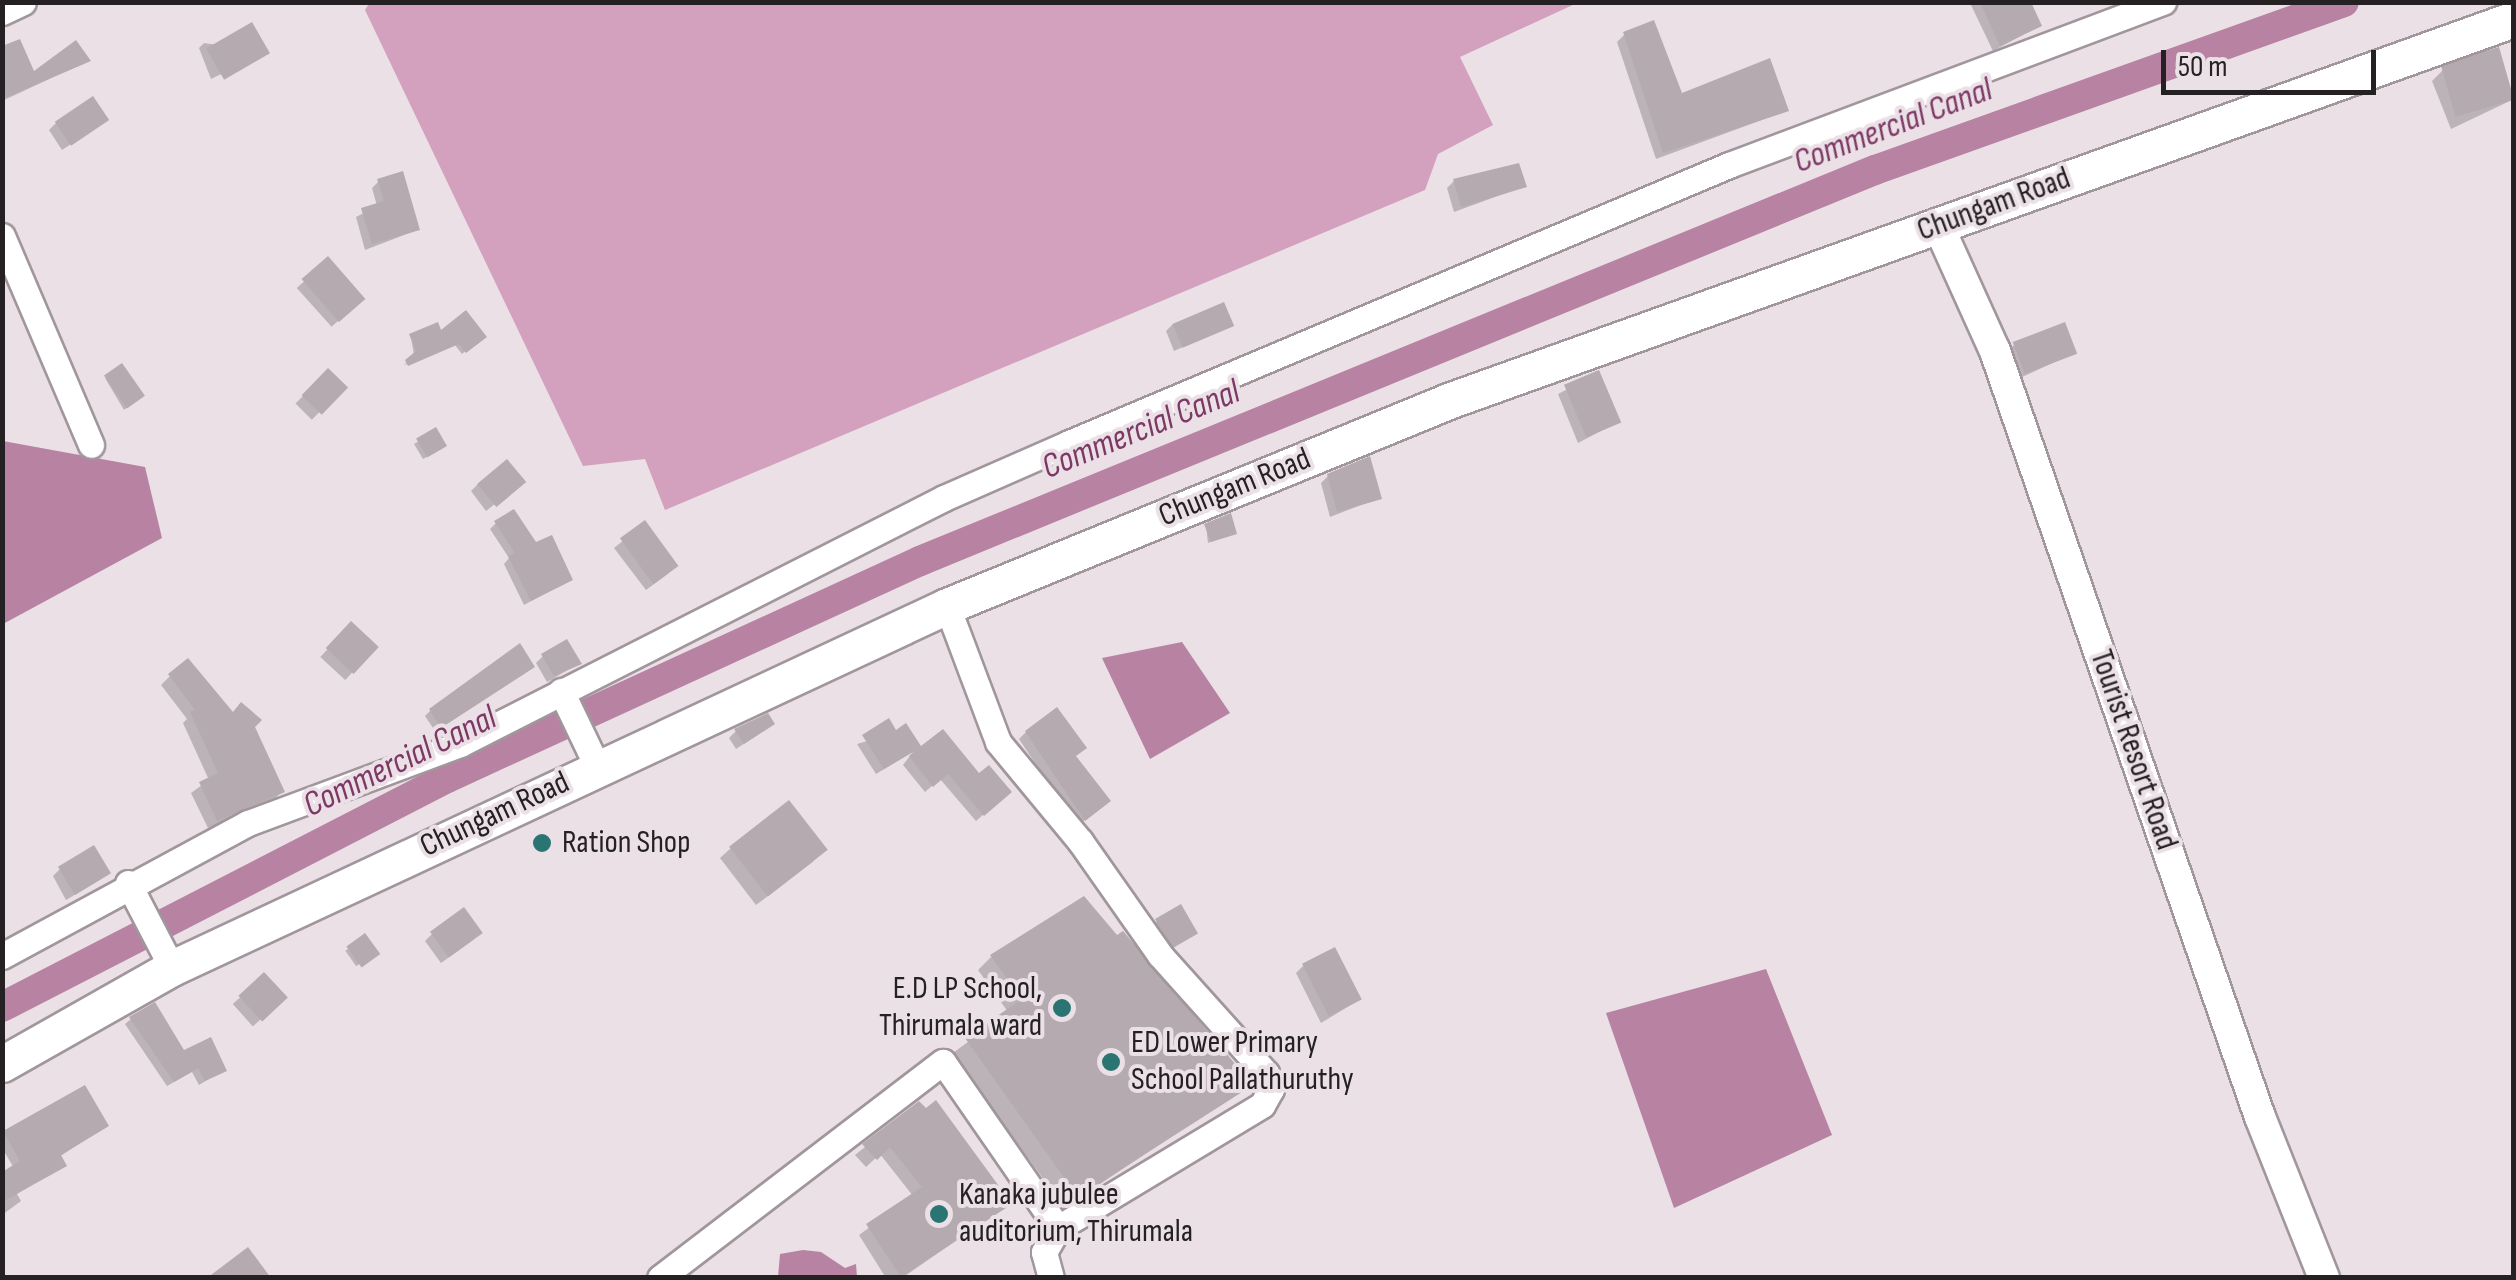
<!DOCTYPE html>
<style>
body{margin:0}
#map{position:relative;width:2516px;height:1280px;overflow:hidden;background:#eae0e6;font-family:"Sofia Sans Condensed",sans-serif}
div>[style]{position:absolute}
.green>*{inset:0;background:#d3a0be}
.water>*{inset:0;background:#b882a2}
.shadow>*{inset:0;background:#0003;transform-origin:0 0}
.canal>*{height:30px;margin:-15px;padding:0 15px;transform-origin:15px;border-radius:15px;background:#b882a2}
.building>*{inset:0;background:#b4aaaf;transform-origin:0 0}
.roads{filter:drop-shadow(2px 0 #a0969c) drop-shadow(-2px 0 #a0969c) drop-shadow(0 2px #a0969c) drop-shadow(0 -2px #a0969c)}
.minor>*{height:25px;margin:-12.5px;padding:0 12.5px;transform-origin:12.5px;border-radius:12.5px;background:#fff}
.tertiary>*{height:30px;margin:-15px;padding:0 15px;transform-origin:15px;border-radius:15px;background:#fff}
.secondary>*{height:35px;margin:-17.5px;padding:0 17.5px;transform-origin:17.5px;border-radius:17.5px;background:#fff}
.dots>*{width:28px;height:28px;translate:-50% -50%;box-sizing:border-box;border:5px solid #eae0e6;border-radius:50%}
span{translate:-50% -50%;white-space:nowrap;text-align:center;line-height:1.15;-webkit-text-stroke:8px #eae0e6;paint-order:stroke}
.street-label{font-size:32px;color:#252123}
.poi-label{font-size:32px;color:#252123}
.left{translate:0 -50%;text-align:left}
.right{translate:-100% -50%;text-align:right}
.water-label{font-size:35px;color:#7d3965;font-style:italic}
.frame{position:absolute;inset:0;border:5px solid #252123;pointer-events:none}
.scale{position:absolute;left:2161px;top:50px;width:215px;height:45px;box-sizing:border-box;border:5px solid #252123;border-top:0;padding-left:12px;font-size:30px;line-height:35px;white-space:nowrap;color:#252123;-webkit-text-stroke:8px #eae0e6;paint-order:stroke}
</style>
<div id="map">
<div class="green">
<i style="clip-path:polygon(370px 2px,1577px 2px,1577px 3px,1460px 57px,1493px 125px,1438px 154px,1425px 190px,665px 510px,645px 459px,583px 466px,365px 10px)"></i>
</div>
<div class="water">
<i style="clip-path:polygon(3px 441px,145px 467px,162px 538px,3px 624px)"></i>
<i style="clip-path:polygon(1182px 642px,1230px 713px,1150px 759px,1102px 658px)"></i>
<i style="clip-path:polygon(1766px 969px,1832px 1135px,1674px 1208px,1606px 1013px)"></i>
<i style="clip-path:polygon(803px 1250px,821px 1252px,845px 1268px,856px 1264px,857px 1277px,778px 1277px,780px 1254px)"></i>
</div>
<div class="shadow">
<i style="clip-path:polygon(2028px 2px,2039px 26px,1993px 51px,1971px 5px)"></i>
<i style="clip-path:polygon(1624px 35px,1681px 96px,1786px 111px,1656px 159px,1617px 42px)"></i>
<i style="clip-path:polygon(204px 43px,267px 52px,211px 79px,199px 48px)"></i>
<i style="clip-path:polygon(2px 49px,33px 75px,88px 61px,2px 101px)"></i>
<i style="clip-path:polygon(2497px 50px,2514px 99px,2451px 129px,2432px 81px,2443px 70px)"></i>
<i style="clip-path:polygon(56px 123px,98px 126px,62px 150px,49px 130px)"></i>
<i style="clip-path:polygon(379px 181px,417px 230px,365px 250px,356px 217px,377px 206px,372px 188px)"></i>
<i style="clip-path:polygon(1454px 181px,1525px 186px,1454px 212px,1447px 188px)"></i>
<i style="left:328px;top:260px;width:52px;height:42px;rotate:48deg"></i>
<i style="clip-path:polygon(1173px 324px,1231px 326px,1174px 351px,1166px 331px)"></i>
<i style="clip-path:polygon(484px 336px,462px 354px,455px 345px,404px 365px,414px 355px,411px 337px)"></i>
<i style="clip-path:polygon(2015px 344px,2074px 353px,2018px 379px,2008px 351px)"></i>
<i style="left:328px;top:371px;width:23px;height:46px;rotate:45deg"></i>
<i style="clip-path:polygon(1598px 373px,1618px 422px,1578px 443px,1558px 394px)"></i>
<i style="clip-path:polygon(105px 378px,142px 395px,124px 410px)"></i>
<i style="clip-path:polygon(435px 431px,441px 449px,423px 459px,414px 444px)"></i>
<i style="clip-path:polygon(1328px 476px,1379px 498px,1330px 517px,1321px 483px)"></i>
<i style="clip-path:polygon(478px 484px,515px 488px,486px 511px,471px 491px)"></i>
<i style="clip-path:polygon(496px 523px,535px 546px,570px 580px,524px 605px,504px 564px,509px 558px,490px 529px)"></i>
<i style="clip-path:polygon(644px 524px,669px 573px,646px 590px,614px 548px)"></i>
<i style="clip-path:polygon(1206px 526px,1234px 533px,1208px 543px)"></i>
<i style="left:351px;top:624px;width:34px;height:45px;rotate:43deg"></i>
<i style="clip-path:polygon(543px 656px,578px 664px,547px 682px,536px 663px)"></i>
<i style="clip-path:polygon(526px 672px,435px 731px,425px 716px,430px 711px)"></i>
<i style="clip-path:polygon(170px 676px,252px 727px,282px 791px,274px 800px,208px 828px,191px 793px,209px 780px,183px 723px,187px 719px,161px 685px)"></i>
<i style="clip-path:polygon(765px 730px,736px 749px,729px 738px,736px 731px)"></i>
<i style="clip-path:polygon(1026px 732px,1073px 757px,1100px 808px,1077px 826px,1019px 739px)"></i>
<i style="clip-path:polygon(895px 733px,920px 750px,1009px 792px,976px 821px,940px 779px,925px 792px,903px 765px,913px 752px,876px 774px,857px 744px)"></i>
<i style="clip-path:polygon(731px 848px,814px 861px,756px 905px,720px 858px)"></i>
<i style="clip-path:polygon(60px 869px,101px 879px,66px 900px,53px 876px)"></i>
<i style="left:1180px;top:908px;width:30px;height:36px;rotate:60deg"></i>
<i style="clip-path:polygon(432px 934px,473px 940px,441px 963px,425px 941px)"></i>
<i style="left:365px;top:937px;width:19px;height:24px;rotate:55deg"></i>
<i style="clip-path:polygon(991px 957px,1249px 1085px,1064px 1208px,953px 1053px,1008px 1012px,978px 970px)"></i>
<i style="clip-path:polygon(1303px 966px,1359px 1000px,1321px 1023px,1296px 973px)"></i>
<i style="left:264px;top:976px;width:30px;height:42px;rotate:48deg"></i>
<i style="clip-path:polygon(131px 1019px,183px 1053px,224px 1070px,199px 1085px,192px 1072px,167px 1086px,125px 1024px)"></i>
<i style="clip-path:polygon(919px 1104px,1009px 1204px,902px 1278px,886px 1278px,859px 1235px,913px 1196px,880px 1154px,866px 1167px,855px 1155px)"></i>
<i style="clip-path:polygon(106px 1126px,59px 1157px,64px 1165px,17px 1194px,21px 1201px,2px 1215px,2px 1175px,14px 1168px,2px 1148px,5px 1133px)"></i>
</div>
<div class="canal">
<i style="left:2px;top:1007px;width:500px;rotate:-27.23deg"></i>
<i style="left:447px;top:778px;width:520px;rotate:-24.64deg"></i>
<i style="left:920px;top:561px;width:1032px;rotate:-22.27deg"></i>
<i style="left:1875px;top:170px;width:498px;rotate:-19.7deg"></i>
</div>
<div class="building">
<i style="clip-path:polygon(1980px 2px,2031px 2px,2042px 26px,2000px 46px)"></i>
<i style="clip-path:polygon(1654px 20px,1682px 93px,1770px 58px,1789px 111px,1663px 153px,1623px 32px)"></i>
<i style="left:252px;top:22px;width:36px;height:53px;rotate:60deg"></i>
<i style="clip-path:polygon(20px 39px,34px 71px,76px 40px,91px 61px,2px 99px,2px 46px)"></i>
<i style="left:2499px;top:47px;width:55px;height:61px;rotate:74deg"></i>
<i style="left:93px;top:96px;width:29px;height:46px;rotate:56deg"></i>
<i style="clip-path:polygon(1519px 163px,1527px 187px,1461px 207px,1453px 179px)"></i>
<i style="clip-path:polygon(403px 171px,420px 230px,372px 244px,361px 208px,384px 201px,377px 179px)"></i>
<i style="left:328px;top:256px;width:57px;height:35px;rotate:49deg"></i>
<i style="left:1224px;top:302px;width:26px;height:56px;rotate:67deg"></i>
<i style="clip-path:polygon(466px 310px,487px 337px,466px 353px,459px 344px,408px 366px,405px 360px,416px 351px,409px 334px,438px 322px,441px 330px)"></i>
<i style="left:2065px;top:322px;width:34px;height:56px;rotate:69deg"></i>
<i style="left:122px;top:363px;width:40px;height:22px;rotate:55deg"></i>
<i style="left:328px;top:368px;width:28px;height:38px;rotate:44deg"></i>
<i style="left:1599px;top:370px;width:57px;height:38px;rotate:67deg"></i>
<i style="left:436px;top:427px;width:22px;height:23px;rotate:60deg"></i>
<i style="clip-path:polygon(1370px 456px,1382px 499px,1337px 512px,1327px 474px)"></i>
<i style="left:507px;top:459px;width:30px;height:39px;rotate:50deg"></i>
<i style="clip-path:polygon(514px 509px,536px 542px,552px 535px,573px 580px,531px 601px,508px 556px,515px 553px,494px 521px)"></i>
<i style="clip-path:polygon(1231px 513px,1237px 534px,1211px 542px,1204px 524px)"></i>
<i style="left:645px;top:520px;width:57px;height:31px;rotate:54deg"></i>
<i style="left:351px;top:621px;width:38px;height:37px;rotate:43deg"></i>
<i style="clip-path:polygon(567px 639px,582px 664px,554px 676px,541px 654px)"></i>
<i style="clip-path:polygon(520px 643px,535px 667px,441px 728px,429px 709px)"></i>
<i style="clip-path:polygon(188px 658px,233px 712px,241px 702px,262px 720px,255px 727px,285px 792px,217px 821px,199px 782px,218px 773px,190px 712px,195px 710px,168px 674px)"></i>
<i style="clip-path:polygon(1057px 707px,1087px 748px,1076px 756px,1111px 801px,1085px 821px,1025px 731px)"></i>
<i style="clip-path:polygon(768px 713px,775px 724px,744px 744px,734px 729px)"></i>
<i style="clip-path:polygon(889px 718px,896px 730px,906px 723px,921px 746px,943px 729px,979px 773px,989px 765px,1012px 792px,984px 816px,948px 774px,933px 787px,909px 756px,916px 750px,884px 769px,862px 735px)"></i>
<i style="left:789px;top:800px;width:63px;height:76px;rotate:52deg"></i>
<i style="left:94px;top:845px;width:33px;height:42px;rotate:59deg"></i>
<i style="clip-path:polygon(1084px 896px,1117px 935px,1123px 931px,1253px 1085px,1078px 1197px,965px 1038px,1022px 999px,990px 955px)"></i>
<i style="left:1181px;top:904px;width:34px;height:30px;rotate:60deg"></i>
<i style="left:464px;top:907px;width:32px;height:42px;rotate:54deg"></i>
<i style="left:365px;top:933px;width:26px;height:23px;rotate:54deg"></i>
<i style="left:1335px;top:947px;width:59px;height:37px;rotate:63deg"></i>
<i style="left:264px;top:972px;width:35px;height:35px;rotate:47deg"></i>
<i style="clip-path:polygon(155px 1002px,184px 1050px,211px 1037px,227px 1071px,205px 1081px,198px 1068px,174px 1082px,129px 1017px)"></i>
<i style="clip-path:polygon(85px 1085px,109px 1126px,61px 1155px,67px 1166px,2px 1202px,2px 1172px,20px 1161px,3px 1131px)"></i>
<i style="clip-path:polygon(936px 1100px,1012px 1204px,901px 1277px,866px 1224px,922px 1187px,890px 1147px,877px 1160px,862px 1144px,919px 1101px,926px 1108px)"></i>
<i style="clip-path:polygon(248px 1247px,271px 1278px,207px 1278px)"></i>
</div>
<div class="roads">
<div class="minor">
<i style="left:2px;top:12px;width:23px;rotate:-25deg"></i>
<i style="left:2px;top:236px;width:227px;rotate:66.9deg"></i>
<i style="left:947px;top:606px;width:145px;rotate:69.4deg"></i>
<i style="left:998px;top:742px;width:129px;rotate:50.4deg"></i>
<i style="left:1080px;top:841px;width:139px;rotate:54.9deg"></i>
<i style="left:1160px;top:955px;width:159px;rotate:48.1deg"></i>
<i style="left:1266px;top:1073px;width:17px;rotate:73deg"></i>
<i style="left:1271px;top:1089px;width:18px;rotate:119deg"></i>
<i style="left:1262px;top:1105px;width:238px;rotate:148.9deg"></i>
<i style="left:1058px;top:1228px;width:28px;rotate:120deg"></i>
<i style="left:1044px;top:1252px;width:27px;rotate:75deg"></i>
<i style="left:561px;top:691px;width:83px;rotate:64.4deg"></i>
<i style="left:128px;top:883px;width:96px;rotate:62.6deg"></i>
<i style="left:2px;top:956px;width:280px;rotate:-28.4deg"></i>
<i style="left:248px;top:823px;width:226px;rotate:-20.4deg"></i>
<i style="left:460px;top:744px;width:543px;rotate:-26.94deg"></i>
<i style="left:944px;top:498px;width:137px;rotate:-23.7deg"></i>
<i style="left:1069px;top:443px;width:716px;rotate:-22.84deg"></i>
<i style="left:1729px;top:165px;width:464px;rotate:-20.6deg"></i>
<i style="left:660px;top:1278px;width:356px;rotate:-37.4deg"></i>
<i style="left:943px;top:1062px;width:202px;rotate:55.3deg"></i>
</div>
<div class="tertiary">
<i style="left:1938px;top:225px;width:138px;rotate:65.7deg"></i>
<i style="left:1995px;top:351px;width:811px;rotate:70.92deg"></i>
<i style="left:2260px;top:1117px;width:173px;rotate:68.3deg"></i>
</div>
<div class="secondary">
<i style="left:2px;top:1064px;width:195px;rotate:-29.5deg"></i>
<i style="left:172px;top:968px;width:855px;rotate:-25.04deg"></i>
<i style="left:947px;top:606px;width:544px;rotate:-22.23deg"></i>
<i style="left:1451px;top:400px;width:1129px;rotate:-19.72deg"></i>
</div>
</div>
<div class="dots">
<i style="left:542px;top:843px;background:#2a7472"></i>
<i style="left:1062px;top:1008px;background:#2a7472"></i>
<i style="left:1111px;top:1062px;background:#2a7472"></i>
<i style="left:939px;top:1214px;background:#2a7472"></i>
</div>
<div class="street-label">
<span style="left:1994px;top:205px;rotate:-20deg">Chungam Road</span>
<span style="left:1235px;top:488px;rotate:-22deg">Chungam Road</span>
<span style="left:2133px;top:750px;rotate:71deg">Tourist Resort Road</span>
<span style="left:495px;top:815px;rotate:-25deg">Chungam Road</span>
</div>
<div class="poi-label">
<span class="left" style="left:562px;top:843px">Ration Shop</span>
<span class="right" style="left:1042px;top:1008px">E.D LP School,<br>Thirumala ward</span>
<span class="left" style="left:1131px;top:1062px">ED Lower Primary<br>School Pallathuruthy</span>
<span class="left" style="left:959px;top:1214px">Kanaka jubulee<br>auditorium, Thirumala</span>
</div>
<div class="water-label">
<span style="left:1893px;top:126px;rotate:-21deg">Commercial Canal</span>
<span style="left:1141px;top:430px;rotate:-22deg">Commercial Canal</span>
<span style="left:400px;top:762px;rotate:-26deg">Commercial Canal</span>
</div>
<div class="frame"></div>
<div class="scale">50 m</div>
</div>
